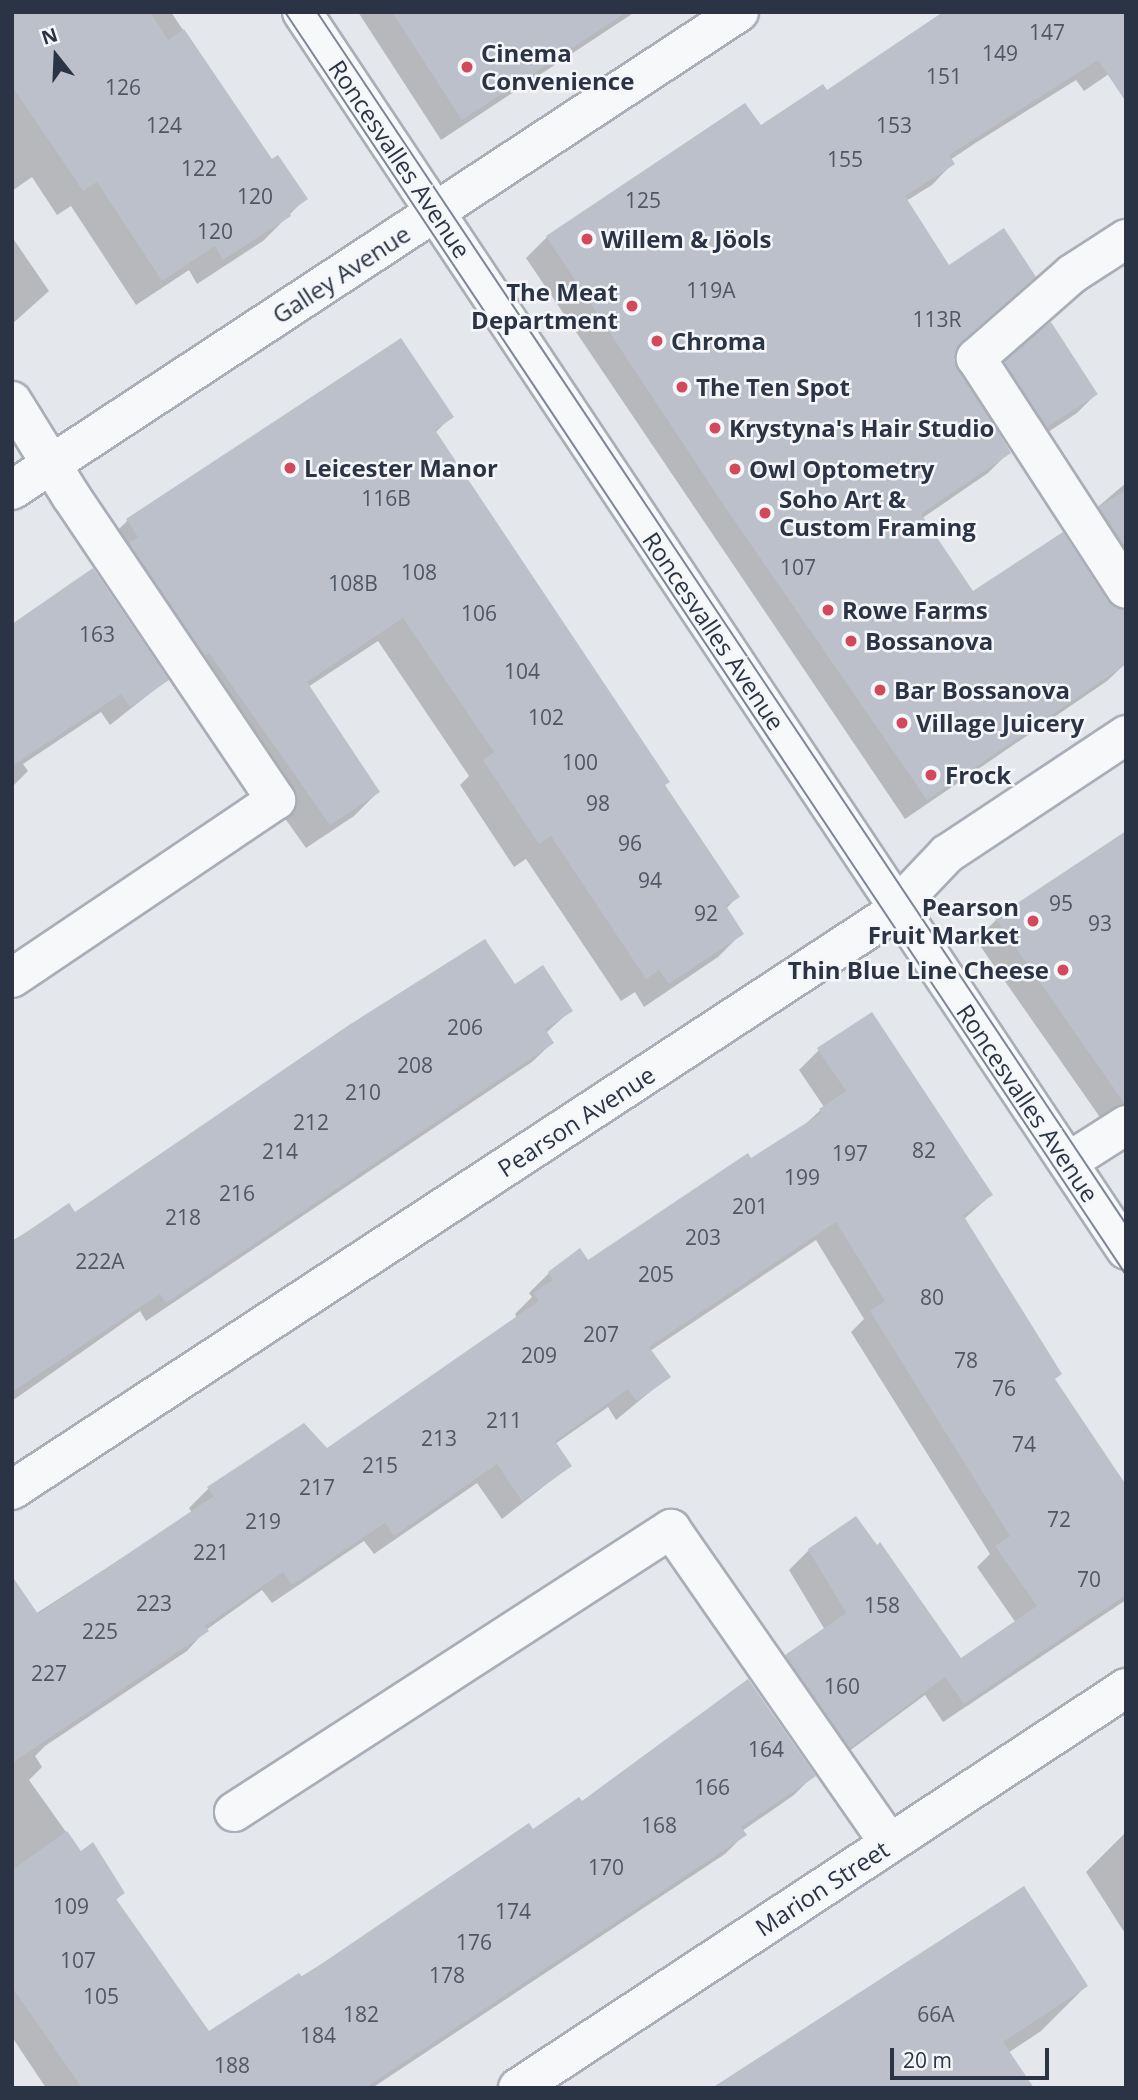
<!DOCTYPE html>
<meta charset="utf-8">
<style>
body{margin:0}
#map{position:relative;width:1138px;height:2100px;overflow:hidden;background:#e4e7ec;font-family:"Open Sans",sans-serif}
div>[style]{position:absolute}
.shadow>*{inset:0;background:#0003}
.building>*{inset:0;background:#bbc0ca;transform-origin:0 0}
.roads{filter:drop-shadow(2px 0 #a9aeb7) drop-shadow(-2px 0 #a9aeb7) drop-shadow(0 2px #a9aeb7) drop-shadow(0 -2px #a9aeb7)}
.minor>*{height:38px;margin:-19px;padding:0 19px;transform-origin:19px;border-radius:19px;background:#f7f8fa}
.tram>*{height:2px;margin:-1px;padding:0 1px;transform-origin:1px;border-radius:1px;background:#7d8696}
.dots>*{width:19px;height:19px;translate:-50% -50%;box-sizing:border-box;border:4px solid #f4f6f9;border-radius:50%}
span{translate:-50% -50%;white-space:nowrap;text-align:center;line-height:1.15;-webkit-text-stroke:5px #f4f6f9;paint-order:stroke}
.number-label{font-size:21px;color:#4f5766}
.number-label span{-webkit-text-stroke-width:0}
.poi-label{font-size:24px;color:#2b3445;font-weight:700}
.left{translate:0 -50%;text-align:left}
.right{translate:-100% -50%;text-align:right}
.street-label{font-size:24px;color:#2b3445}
.frame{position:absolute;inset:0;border:14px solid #2b3445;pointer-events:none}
.north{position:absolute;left:21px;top:21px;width:70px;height:70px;-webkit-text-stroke:5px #f4f6f9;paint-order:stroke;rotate:342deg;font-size:19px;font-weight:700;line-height:28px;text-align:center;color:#2b3445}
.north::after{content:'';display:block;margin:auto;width:24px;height:32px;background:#2b3445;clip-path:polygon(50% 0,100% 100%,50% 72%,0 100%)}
.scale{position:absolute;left:890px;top:2048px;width:159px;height:32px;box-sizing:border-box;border:4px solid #2b3445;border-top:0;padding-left:9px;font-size:21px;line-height:24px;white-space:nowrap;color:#2b3445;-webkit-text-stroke:5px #f4f6f9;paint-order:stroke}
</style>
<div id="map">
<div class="shadow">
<i style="clip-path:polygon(12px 12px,171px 12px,271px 162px,305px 199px,263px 241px,197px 284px,189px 270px,136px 305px,71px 206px,57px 215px,32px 177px,12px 191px)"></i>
<i style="clip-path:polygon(358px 12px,635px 12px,441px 140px)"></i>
<i style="clip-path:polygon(1126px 12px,1119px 67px,1084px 91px,1076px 80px,977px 142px,950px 160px,952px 164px,932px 185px,906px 201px,958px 345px,952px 360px,1009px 452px,988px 473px,921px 519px,973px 593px,1106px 602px,1126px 663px,1107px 681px,905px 819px,526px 258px,547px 237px,827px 93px)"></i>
<i style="clip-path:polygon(12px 237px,49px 291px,12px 324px)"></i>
<i style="clip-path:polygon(400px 340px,451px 417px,435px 433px,737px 897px,726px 909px,742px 933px,718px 957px,644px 1007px,635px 992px,621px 1001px,526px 859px,514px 867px,460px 785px,469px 776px,378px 641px,308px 687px,378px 792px,354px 816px,306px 848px,184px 676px,103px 545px,127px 521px)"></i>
<i style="clip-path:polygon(1006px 363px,1096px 394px,1077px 413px,1027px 446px,986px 383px)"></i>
<i style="clip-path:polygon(1126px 483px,1126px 605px,1087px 516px)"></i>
<i style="clip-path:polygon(12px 625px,167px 680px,110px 725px,101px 712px,23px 764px,28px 771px,12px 787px)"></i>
<i style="clip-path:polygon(1126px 832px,1126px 1158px,1124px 1133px,1104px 1123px,976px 940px,997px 919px)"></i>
<i style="clip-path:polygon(515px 987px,571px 1010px,546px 1033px,552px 1043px,532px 1062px,146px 1321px,140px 1311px,12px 1401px,12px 1241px,69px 1206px,75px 1215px)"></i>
<i style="clip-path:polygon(819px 1050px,991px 1195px,964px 1219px,1053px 1380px,1126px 1485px,1126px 1600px,943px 1722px,925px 1695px,829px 1766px,767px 1676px,825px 1630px,789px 1570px,809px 1550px,960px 1661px,1016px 1623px,977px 1567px,990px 1554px,851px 1332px,864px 1319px,816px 1240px,650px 1351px,668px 1377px,616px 1420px,608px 1407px,555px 1444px,570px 1466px,502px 1519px,477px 1483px,374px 1554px,364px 1541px,272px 1603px,262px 1590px,206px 1630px,187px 1651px,45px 1746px,35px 1756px,42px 1767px,29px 1780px,81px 1853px,123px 1893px,115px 1901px,208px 2034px,581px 1804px,813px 1776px,794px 1795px,742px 1831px,744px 1835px,725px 1854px,372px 2088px,46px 2088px,12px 2037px,12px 1629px,192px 1513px,189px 1508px,209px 1488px,327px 1451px,517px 1318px,515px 1314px,532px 1297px,529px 1293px,549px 1273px,588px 1262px,802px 1127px,824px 1107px,799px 1070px)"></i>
<i style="clip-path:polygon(1126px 1832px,1126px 1935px,1086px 1872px)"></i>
<i style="clip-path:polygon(1086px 1986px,1041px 2031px,1008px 2053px,718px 2088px)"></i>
</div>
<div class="building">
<i style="clip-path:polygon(12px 12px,150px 12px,168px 40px,184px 29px,272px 159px,278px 155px,308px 199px,289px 212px,291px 216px,223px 260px,215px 246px,162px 281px,97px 182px,83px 191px,12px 86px)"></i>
<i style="clip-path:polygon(392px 12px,627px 12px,462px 120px)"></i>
<i style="clip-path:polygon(943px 12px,1126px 12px,1126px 102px,1098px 60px,949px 155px,955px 164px,905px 196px,949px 265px,1004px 228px,1036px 277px,962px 342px,954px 360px,1011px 453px,921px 514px,973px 591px,1063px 532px,1108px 601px,1126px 611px,1126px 664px,927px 800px,723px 504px,546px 236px,745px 103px,761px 125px,823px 84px,827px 90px)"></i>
<i style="left:1051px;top:322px;width:86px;height:61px;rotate:57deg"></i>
<i style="clip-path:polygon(401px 338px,454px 417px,435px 430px,670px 782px,665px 785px,740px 897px,726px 906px,744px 934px,669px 984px,659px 970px,646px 979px,551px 836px,539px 844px,483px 760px,494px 752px,403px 618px,307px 682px,380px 792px,330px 825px,209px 653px,205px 656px,129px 543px,138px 537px,126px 519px)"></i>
<i style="clip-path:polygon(1126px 490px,1126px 548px,1099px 507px)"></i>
<i style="clip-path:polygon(93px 568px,169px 680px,130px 707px,121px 694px,12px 766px,12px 624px)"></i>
<i style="clip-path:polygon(1126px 831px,1126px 1103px,1124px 1103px,995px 918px)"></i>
<i style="clip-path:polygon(485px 939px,515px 984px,543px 965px,573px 1011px,545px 1029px,554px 1043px,166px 1303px,160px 1294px,12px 1392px,12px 1242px,69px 1203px,75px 1212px,349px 1025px)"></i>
<i style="clip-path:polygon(872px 1012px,993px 1195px,963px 1215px,1062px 1374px,1055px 1379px,1126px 1485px,1126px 1595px,964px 1704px,945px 1677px,850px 1748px,785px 1655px,846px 1613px,808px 1549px,856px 1516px,877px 1545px,880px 1542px,961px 1658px,1037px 1606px,995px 1546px,1010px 1536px,870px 1311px,885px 1301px,836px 1222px,649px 1347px,671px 1377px,637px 1401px,628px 1389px,555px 1441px,572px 1466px,522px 1501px,497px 1464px,394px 1536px,385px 1523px,292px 1585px,283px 1572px,205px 1626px,209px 1631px,12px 1763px,12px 1576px,38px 1614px,214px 1496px,207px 1487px,304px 1423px,327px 1448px,539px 1301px,533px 1293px,553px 1280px,548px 1272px,580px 1248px,588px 1260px,748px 1153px,751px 1158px,822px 1113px,819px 1109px,846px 1091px,817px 1048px)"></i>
<i style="clip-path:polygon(748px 1679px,816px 1776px,741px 1827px,747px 1835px,365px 2088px,82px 2088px,12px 1987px,12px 1870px,67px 1831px,81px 1851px,93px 1842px,125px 1893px,116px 1899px,209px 2031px,299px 1973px,302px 1977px,529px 1823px,533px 1829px,579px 1797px,582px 1801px)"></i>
<i style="clip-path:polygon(1024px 1886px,1088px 1986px,1003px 2042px,1034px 2088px,712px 2088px)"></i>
</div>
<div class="roads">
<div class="minor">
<i style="left:302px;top:12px;width:1487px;rotate:56.35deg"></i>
<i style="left:1126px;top:239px;width:64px;rotate:147.1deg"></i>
<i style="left:1072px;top:274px;width:128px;rotate:138.8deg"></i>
<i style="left:976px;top:358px;width:275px;rotate:57deg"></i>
<i style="left:12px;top:401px;width:112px;rotate:58.2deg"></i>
<i style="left:71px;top:496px;width:367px;rotate:56deg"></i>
<i style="left:276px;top:800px;width:318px;rotate:146deg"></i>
<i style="left:12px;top:490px;width:870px;rotate:-33.32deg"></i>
<i style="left:1068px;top:1162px;width:69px;rotate:-32.5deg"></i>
<i style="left:12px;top:1490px;width:1047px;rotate:-33.23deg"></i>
<i style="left:888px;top:916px;width:86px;rotate:-46.4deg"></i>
<i style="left:947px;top:854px;width:215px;rotate:-33.6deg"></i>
<i style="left:234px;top:1812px;width:521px;rotate:-32.93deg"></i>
<i style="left:671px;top:1529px;width:382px;rotate:55.2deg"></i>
<i style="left:518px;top:2088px;width:728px;rotate:-33.34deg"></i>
</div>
</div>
<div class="tram">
<i style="left:285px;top:12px;width:1517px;rotate:56.34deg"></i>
<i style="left:317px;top:12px;width:1457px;rotate:56.28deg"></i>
</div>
<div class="dots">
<i style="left:467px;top:67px;background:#d1495b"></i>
<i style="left:587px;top:239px;background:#d1495b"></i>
<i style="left:632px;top:306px;background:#d1495b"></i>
<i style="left:657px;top:341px;background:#d1495b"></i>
<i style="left:682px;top:387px;background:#d1495b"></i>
<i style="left:715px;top:428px;background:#d1495b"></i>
<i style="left:290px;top:468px;background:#d1495b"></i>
<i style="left:735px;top:469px;background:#d1495b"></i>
<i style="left:765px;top:513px;background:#d1495b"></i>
<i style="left:828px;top:610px;background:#d1495b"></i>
<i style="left:851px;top:641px;background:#d1495b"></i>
<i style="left:880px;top:690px;background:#d1495b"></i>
<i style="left:902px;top:723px;background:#d1495b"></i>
<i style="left:931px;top:775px;background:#d1495b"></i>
<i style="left:1033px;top:921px;background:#d1495b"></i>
<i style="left:1063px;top:970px;background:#d1495b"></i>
</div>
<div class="number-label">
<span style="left:1047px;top:32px">147</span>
<span style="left:1000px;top:53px">149</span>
<span style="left:944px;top:76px">151</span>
<span style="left:123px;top:87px">126</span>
<span style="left:164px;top:125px">124</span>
<span style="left:894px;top:125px">153</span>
<span style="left:845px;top:159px">155</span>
<span style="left:199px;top:168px">122</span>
<span style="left:255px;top:196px">120</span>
<span style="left:643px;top:200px">125</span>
<span style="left:215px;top:231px">120</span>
<span style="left:711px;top:290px">119A</span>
<span style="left:937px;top:319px">113R</span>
<span style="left:386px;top:498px">116B</span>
<span style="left:798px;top:567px">107</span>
<span style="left:419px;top:572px">108</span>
<span style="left:353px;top:583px">108B</span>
<span style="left:479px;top:613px">106</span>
<span style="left:97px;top:634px">163</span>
<span style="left:522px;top:671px">104</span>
<span style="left:546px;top:717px">102</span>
<span style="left:580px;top:762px">100</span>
<span style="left:598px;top:803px">98</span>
<span style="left:630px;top:843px">96</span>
<span style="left:650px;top:880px">94</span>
<span style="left:1061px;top:903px">95</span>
<span style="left:706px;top:913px">92</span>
<span style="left:1100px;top:923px">93</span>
<span style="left:465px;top:1027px">206</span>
<span style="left:415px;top:1065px">208</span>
<span style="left:363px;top:1092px">210</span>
<span style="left:311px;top:1122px">212</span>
<span style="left:924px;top:1150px">82</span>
<span style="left:280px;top:1151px">214</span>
<span style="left:850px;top:1153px">197</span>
<span style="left:802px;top:1177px">199</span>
<span style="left:237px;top:1193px">216</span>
<span style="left:750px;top:1206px">201</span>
<span style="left:183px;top:1217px">218</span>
<span style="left:703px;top:1237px">203</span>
<span style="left:100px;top:1261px">222A</span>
<span style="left:656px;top:1274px">205</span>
<span style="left:932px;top:1297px">80</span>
<span style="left:601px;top:1334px">207</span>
<span style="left:539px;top:1355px">209</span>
<span style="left:966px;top:1360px">78</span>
<span style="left:1004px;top:1388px">76</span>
<span style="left:504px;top:1420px">211</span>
<span style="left:439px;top:1438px">213</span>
<span style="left:1024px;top:1444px">74</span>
<span style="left:380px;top:1465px">215</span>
<span style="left:317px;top:1487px">217</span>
<span style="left:1059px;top:1519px">72</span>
<span style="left:263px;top:1521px">219</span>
<span style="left:211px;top:1552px">221</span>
<span style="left:1089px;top:1579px">70</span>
<span style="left:154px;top:1603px">223</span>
<span style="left:882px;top:1605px">158</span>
<span style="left:100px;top:1631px">225</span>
<span style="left:49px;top:1673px">227</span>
<span style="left:842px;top:1686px">160</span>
<span style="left:766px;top:1749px">164</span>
<span style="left:712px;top:1787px">166</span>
<span style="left:659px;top:1825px">168</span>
<span style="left:606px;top:1867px">170</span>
<span style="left:71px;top:1906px">109</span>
<span style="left:513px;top:1911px">174</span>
<span style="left:474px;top:1942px">176</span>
<span style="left:78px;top:1960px">107</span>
<span style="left:447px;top:1975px">178</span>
<span style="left:101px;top:1996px">105</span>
<span style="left:361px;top:2014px">182</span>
<span style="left:936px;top:2014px">66A</span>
<span style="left:318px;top:2035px">184</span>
<span style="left:232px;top:2065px">188</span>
</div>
<div class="poi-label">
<span class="left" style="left:481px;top:67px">Cinema<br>Convenience</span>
<span class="left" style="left:601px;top:239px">Willem &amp; Jöols</span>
<span class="right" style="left:618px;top:306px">The Meat<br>Department</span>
<span class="left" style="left:671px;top:341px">Chroma</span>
<span class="left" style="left:696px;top:387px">The Ten Spot</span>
<span class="left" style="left:729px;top:428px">Krystyna's Hair Studio</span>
<span class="left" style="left:304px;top:468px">Leicester Manor</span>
<span class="left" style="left:749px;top:469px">Owl Optometry</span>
<span class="left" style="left:779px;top:513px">Soho Art &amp;<br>Custom Framing</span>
<span class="left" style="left:842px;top:610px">Rowe Farms</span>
<span class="left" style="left:865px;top:641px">Bossanova</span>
<span class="left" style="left:894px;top:690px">Bar Bossanova</span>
<span class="left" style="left:916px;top:723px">Village Juicery</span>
<span class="left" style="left:945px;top:775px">Frock</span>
<span class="right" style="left:1019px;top:921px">Pearson<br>Fruit Market</span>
<span class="right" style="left:1049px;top:970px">Thin Blue Line Cheese</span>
</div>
<div class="street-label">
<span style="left:400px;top:159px;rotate:56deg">Roncesvalles Avenue</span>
<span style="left:341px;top:274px;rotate:-33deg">Galley Avenue</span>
<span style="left:714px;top:631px;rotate:56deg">Roncesvalles Avenue</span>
<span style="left:1028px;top:1103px;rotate:56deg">Roncesvalles Avenue</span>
<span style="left:576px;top:1121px;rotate:-33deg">Pearson Avenue</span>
<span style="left:822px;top:1888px;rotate:-33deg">Marion Street</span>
</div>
<div class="frame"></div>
<div class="north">N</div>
<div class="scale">20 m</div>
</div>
